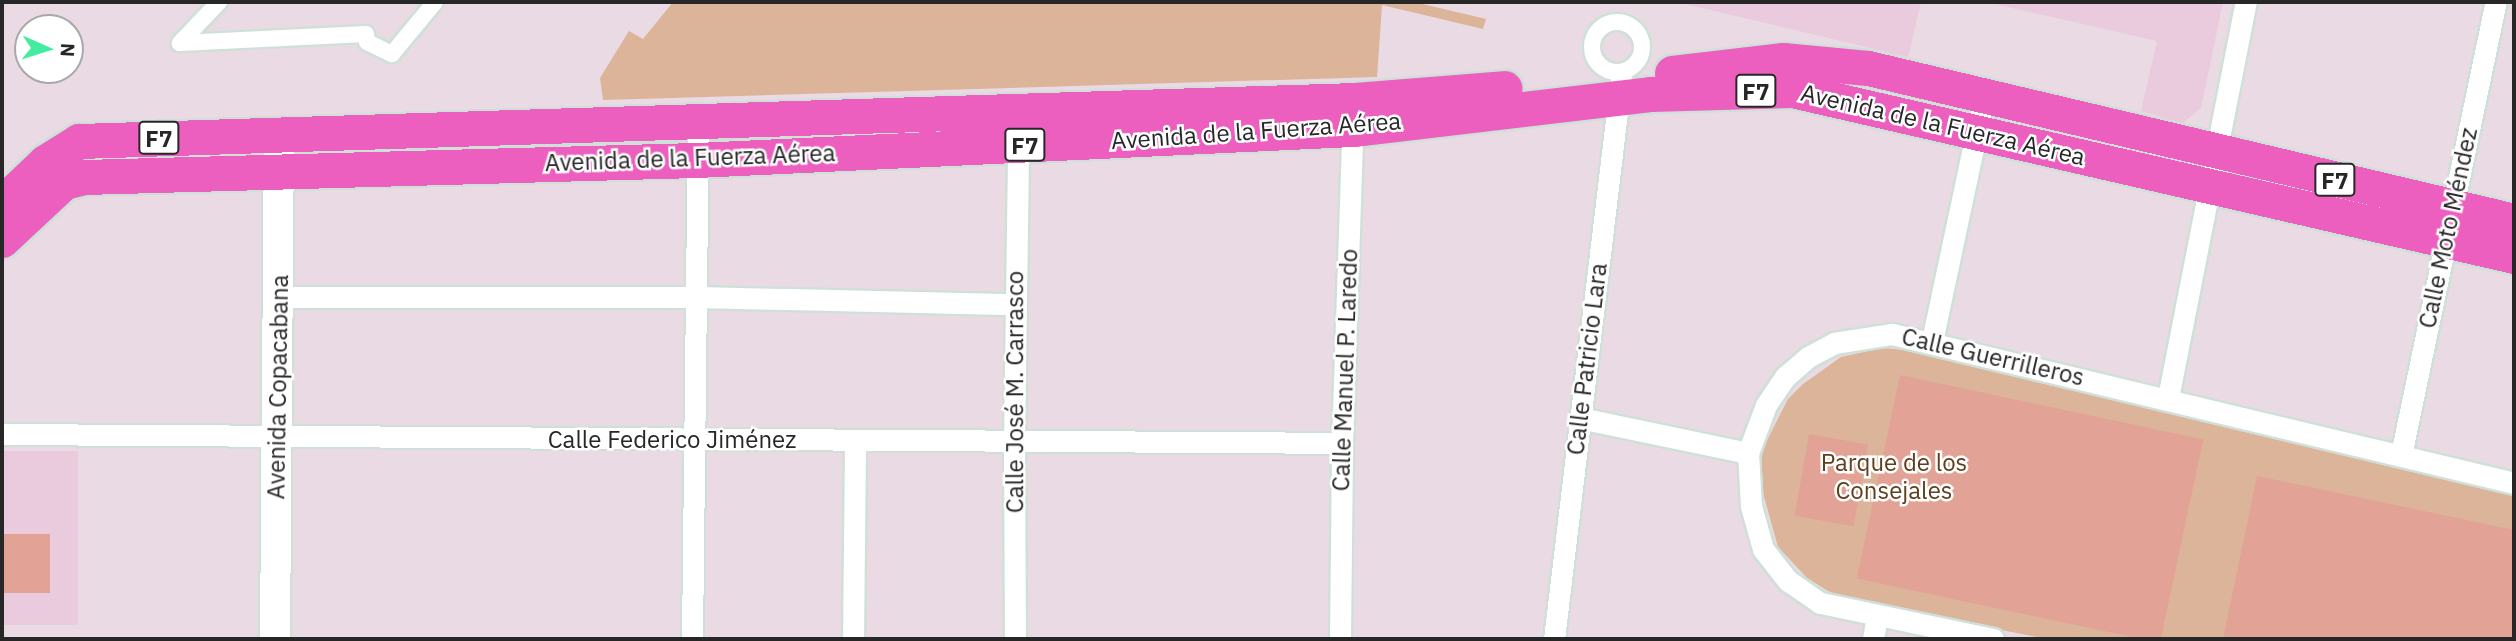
<!DOCTYPE html>
<meta charset="utf-8">
<style>
body{margin:0}
#map{position:relative;width:2516px;height:641px;overflow:hidden;background:#e9dae4;font-family:"IBM Plex Sans",sans-serif}
div>[style]{position:absolute}
.education>*{inset:0;background:#eacadd;transform-origin:0 0}
.green>*{inset:0;background:#dcb499;transform-origin:0 0}
.pitch>*{inset:0;background:#e3a296;transform-origin:0 0}
.roads{filter:drop-shadow(2px 0 #cfe0d8) drop-shadow(-2px 0 #cfe0d8) drop-shadow(0 2px #cfe0d8) drop-shadow(0 -2px #cfe0d8)}
.pedestrian>*{height:16px;margin:-8px;padding:0 8px;transform-origin:8px;border-radius:8px;background:#fff}
.pedestrian>.ring{margin:-8px;padding:0;box-sizing:content-box;background:none;border:16px solid #fff;border-radius:50%}
.minor>*{height:21px;margin:-10.5px;padding:0 10.5px;transform-origin:10.5px;border-radius:10.5px;background:#fff}
.secondary>*{height:30px;margin:-15px;padding:0 15px;transform-origin:15px;border-radius:15px;background:#fff}
.trunk>*{height:35px;margin:-17.5px;padding:0 17.5px;transform-origin:17.5px;border-radius:17.5px;background:#ec5fbe}
span{translate:-50% -50%;white-space:nowrap;text-align:center;line-height:1.15;-webkit-text-stroke:5px #fff;paint-order:stroke}
.shield-label span{padding:2px 5px;background:#fff;border:2px solid;border-radius:5px;-webkit-text-stroke-width:0}
.shield-label{font-size:23px;color:#272727;font-weight:700}
.street-label{font-size:24px;color:#272727}
.park-label{font-size:24px;color:#5e401e}
.frame{position:absolute;inset:0;border:4px solid #272727;pointer-events:none}
.north{position:absolute;left:14px;top:14px;width:70px;height:70px;box-sizing:border-box;background:#fff;border:2px solid #a9a9a9;border-radius:50%;rotate:93deg;font-size:19px;font-weight:700;line-height:28px;text-align:center;color:#272727}
.north::after{content:'';display:block;margin:auto;width:24px;height:32px;background:#44eca1;clip-path:polygon(50% 0,100% 100%,50% 72%,0 100%)}
</style>
<div id="map">
<div class="education">
<i style="clip-path:polygon(1677px 2px,1921px 2px,1908px 57px)"></i>
<i style="clip-path:polygon(1986px 2px,2223px 2px,2201px 108px,2183px 123px,2141px 111px,2157px 41px)"></i>
<i style="left:2px;top:451px;width:76px;height:174px"></i>
</div>
<div class="green">
<i style="clip-path:polygon(673px 2px,1414px 2px,1486px 19px,1483px 29px,1382px 5px,1377px 77px,603px 100px,600px 78px,629px 31px,643px 39px)"></i>
<i style="left:672px;top:132px;width:14px;height:355px;rotate:86deg"></i>
<i style="clip-path:polygon(1882px 348px,1919px 351px,2514px 493px,2514px 639px,2047px 639px,1852px 600px,1828px 591px,1807px 578px,1778px 547px,1761px 486px,1760px 464px,1765px 444px,1788px 399px,1803px 384px,1841px 357px)"></i>
</div>
<div class="pitch">
<i style="left:1900px;top:375px;width:310px;height:208px;rotate:12deg"></i>
<i style="left:1809px;top:434px;width:60px;height:83px;rotate:10deg"></i>
<i style="clip-path:polygon(2257px 476px,2514px 530px,2514px 639px,2223px 639px)"></i>
<i style="left:50px;top:534px;width:59px;height:48px;rotate:90deg"></i>
</div>
<div class="roads">
<div class="pedestrian">
<i style="left:219px;top:2px;width:57px;rotate:133.6deg"></i>
<i style="left:180px;top:43px;width:186px;rotate:-2.8deg"></i>
<i style="left:366px;top:34px;width:8px;rotate:83deg"></i>
<i style="left:367px;top:42px;width:28px;rotate:26deg"></i>
<i style="left:392px;top:54px;width:67px;rotate:-50.4deg"></i>
<i class="ring" style="left:1592px;top:22px;width:34px;height:34px"></i>
</div>
<div class="minor">
<i style="left:279px;top:297px;width:417px"></i>
<i style="left:696px;top:297px;width:319px;rotate:1.3deg"></i>
<i style="left:1932px;top:341px;width:249px;rotate:-78deg"></i>
<i style="left:2168px;top:398px;width:404px;rotate:-78.9deg"></i>
<i style="left:1580px;top:418px;width:172px;rotate:11.8deg"></i>
<i style="left:2px;top:434px;width:1340px;rotate:0.38deg"></i>
<i style="left:2401px;top:455px;width:463px;rotate:-78.2deg"></i>
<i style="left:692px;top:639px;width:517px;rotate:-89.34deg"></i>
<i style="left:853px;top:639px;width:198px;rotate:-89.4deg"></i>
<i style="left:1015px;top:639px;width:196px;rotate:-90.3deg"></i>
<i style="left:1014px;top:443px;width:298px;rotate:-89.2deg"></i>
<i style="left:1340px;top:639px;width:196px;rotate:-89.4deg"></i>
<i style="left:1342px;top:443px;width:324px;rotate:-88.1deg"></i>
<i style="left:1554px;top:639px;width:565px;rotate:-83.19deg"></i>
<i style="left:1873px;top:639px;width:22px;rotate:-80deg"></i>
<i style="left:1993px;top:639px;width:177px;rotate:-168.2deg"></i>
<i style="left:1820px;top:603px;width:39px;rotate:-145deg"></i>
<i style="left:1788px;top:581px;width:41px;rotate:-128deg"></i>
<i style="left:1763px;top:549px;width:45px;rotate:-105.6deg"></i>
<i style="left:1751px;top:506px;width:53px;rotate:-93.2deg"></i>
<i style="left:1748px;top:453px;width:51px;rotate:-69.4deg"></i>
<i style="left:1766px;top:405px;width:34px;rotate:-56deg"></i>
<i style="left:1785px;top:377px;width:30px;rotate:-41deg"></i>
<i style="left:1808px;top:357px;width:30px;rotate:-28deg"></i>
<i style="left:1834px;top:343px;width:59px;rotate:-8.8deg"></i>
<i style="left:1892px;top:334px;width:640px;rotate:13.47deg"></i>
</div>
<div class="secondary">
<i style="left:275px;top:639px;width:505px;rotate:-89.55deg"></i>
</div>
<div class="trunk">
<i style="left:1672px;top:73px;width:112px;rotate:-6.7deg"></i>
<i style="left:1783px;top:60px;width:85px;rotate:5.4deg"></i>
<i style="left:1868px;top:68px;width:664px;rotate:13.32deg"></i>
<i style="left:2px;top:203px;width:59px;rotate:-43.6deg"></i>
<i style="left:45px;top:162px;width:40px;rotate:-32deg"></i>
<i style="left:79px;top:141px;width:1275px;rotate:-1.84deg"></i>
<i style="left:1353px;top:100px;width:152px;rotate:-4.5deg"></i>
<i style="left:2px;top:240px;width:85px;rotate:-43.1deg"></i>
<i style="left:64px;top:182px;width:21px;rotate:-14deg"></i>
<i style="left:84px;top:177px;width:613px;rotate:-1.59deg"></i>
<i style="left:697px;top:160px;width:657px;rotate:-2.71deg"></i>
<i style="left:1353px;top:129px;width:299px;rotate:-6.7deg"></i>
<i style="left:1650px;top:94px;width:142px;rotate:-1.6deg"></i>
<i style="left:1792px;top:90px;width:741px;rotate:12.95deg"></i>
</div>
</div>
<div class="shield-label">
<span style="left:1756px;top:91px">F7</span>
<span style="left:159px;top:138px">F7</span>
<span style="left:1025px;top:145px">F7</span>
<span style="left:2335px;top:180px">F7</span>
</div>
<div class="street-label">
<span style="left:1943px;top:125px;rotate:13deg">Avenida de la Fuerza Aérea</span>
<span style="left:1256px;top:131px;rotate:-4deg">Avenida de la Fuerza Aérea</span>
<span style="left:690px;top:158px;rotate:-2deg">Avenida de la Fuerza Aérea</span>
<span style="left:2448px;top:228px;rotate:-78deg">Calle Moto Méndez</span>
<span style="left:1993px;top:357px;rotate:13deg">Calle Guerrilleros</span>
<span style="left:1587px;top:359px;rotate:-83deg">Calle Patricio Lara</span>
<span style="left:1345px;top:370px;rotate:-88deg">Calle Manuel P. Laredo</span>
<span style="left:278px;top:387px;rotate:-89deg">Avenida Copacabana</span>
<span style="left:1015px;top:392px;rotate:-90deg">Calle José M. Carrasco</span>
<span style="left:672px;top:440px">Calle Federico Jiménez</span>
</div>
<div class="park-label">
<span style="left:1894px;top:477px">Parque de los<br>Consejales</span>
</div>
<div class="frame"></div>
<div class="north">N</div>
</div>
